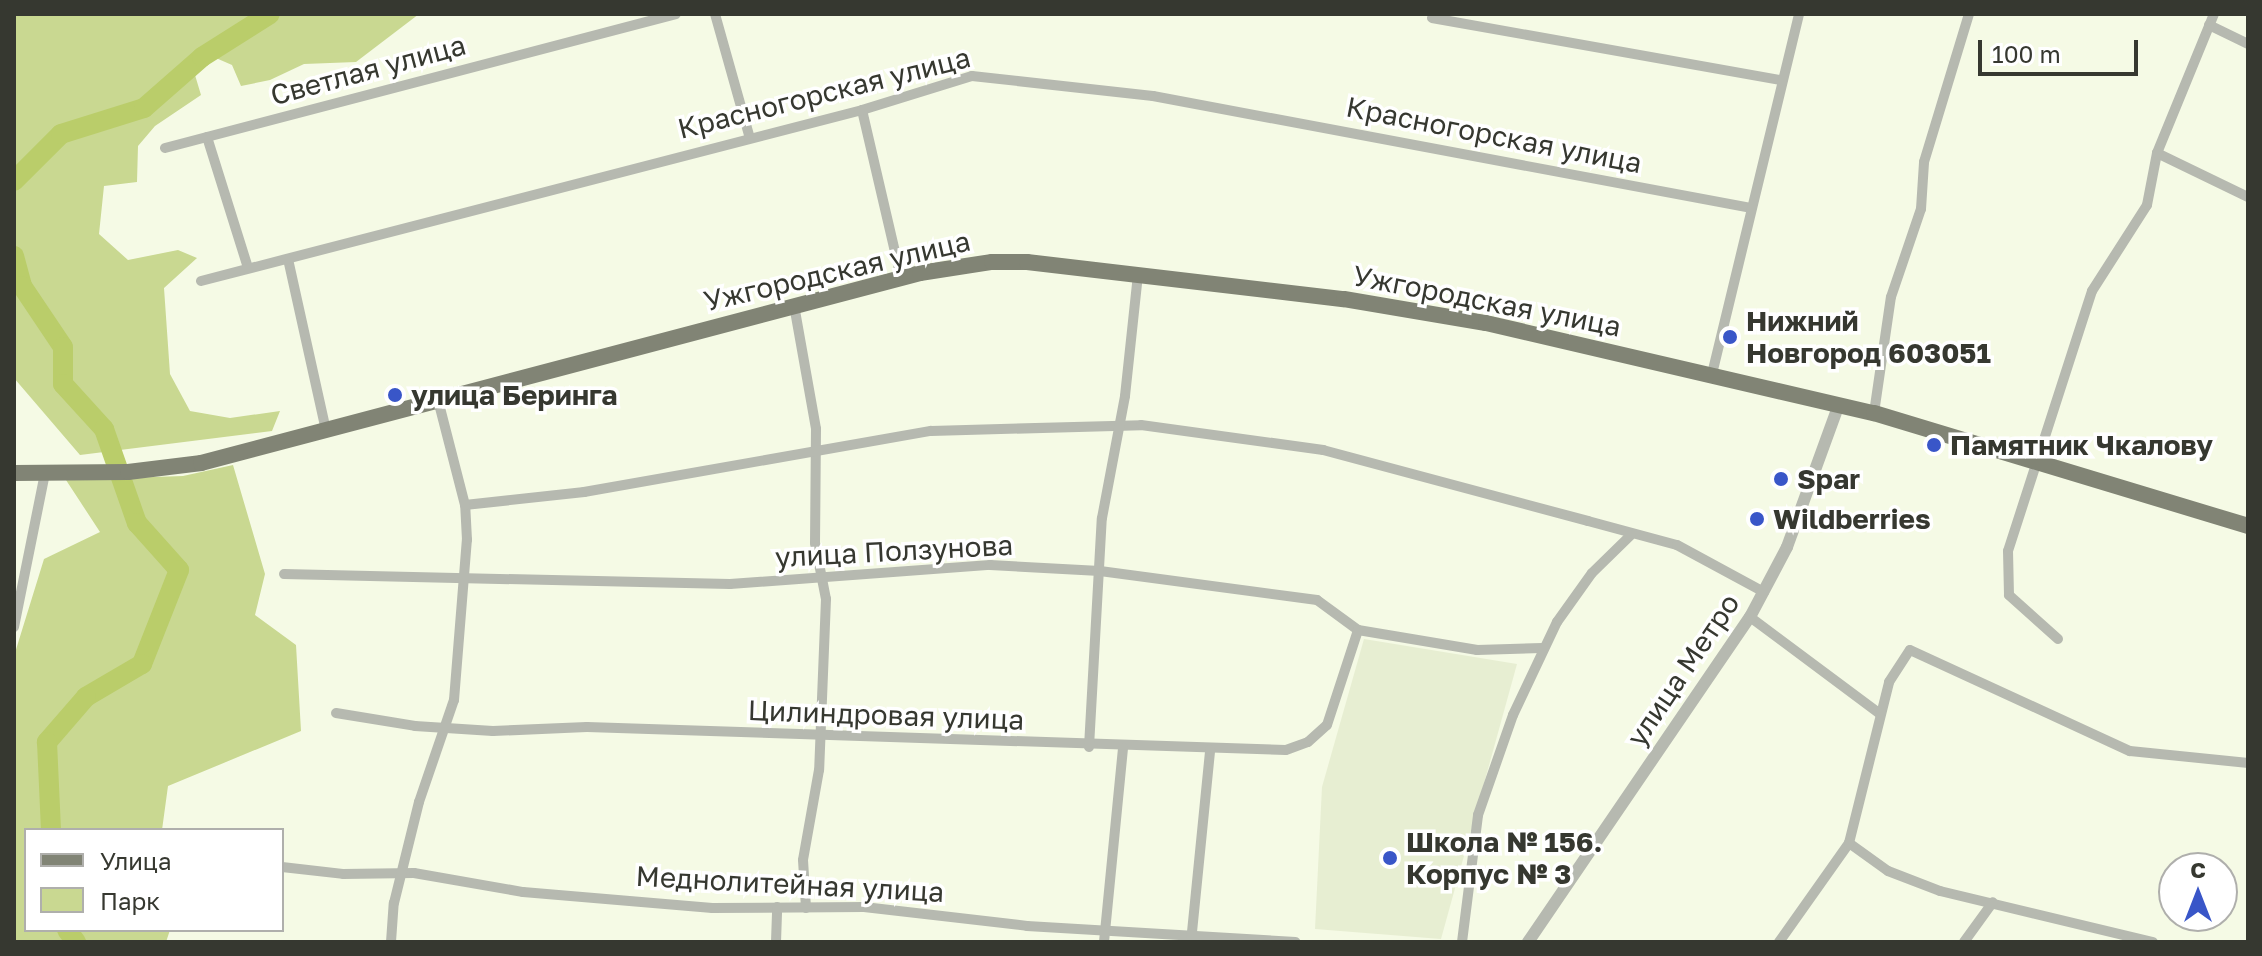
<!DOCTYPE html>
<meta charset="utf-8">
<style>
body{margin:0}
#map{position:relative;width:2262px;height:956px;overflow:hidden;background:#f5fae5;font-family:"Golos Text",sans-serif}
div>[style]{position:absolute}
.built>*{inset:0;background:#e7eed2}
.green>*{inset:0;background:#c9d891}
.river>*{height:20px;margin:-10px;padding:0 10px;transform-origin:10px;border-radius:10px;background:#bacd6a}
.minor>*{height:10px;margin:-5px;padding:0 5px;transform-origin:5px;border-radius:5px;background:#b6b9b0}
.tertiary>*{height:12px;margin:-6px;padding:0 6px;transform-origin:6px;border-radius:6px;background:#b6b9b0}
.primary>*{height:16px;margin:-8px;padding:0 8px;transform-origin:8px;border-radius:8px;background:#818475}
.dots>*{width:22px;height:22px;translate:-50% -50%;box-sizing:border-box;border:4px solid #fff;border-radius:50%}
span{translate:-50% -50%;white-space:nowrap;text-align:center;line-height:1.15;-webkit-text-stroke:7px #fff;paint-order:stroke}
.street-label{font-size:28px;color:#363830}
.poi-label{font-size:28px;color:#363830;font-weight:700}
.left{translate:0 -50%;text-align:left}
.frame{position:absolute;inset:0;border:16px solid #363830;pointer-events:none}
.legend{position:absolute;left:24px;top:828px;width:260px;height:104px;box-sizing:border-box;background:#fff;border:2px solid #afafac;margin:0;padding:10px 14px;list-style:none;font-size:24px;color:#363830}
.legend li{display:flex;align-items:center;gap:16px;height:40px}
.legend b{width:40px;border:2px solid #afafac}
.north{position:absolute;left:2158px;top:852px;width:80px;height:80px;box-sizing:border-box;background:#fff;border:2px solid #afafac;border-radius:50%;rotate:0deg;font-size:22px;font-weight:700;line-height:32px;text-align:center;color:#363830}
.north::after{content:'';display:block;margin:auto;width:28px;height:36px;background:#3956c8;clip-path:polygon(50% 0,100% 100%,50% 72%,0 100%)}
.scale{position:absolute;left:1978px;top:40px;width:160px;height:36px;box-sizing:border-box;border:4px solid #363830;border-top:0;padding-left:10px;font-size:24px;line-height:28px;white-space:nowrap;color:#363830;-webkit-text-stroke:6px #fff;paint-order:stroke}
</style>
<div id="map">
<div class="built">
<i style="clip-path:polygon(1364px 639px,1517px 664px,1441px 939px,1315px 929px,1322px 787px)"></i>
</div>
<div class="green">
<i style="clip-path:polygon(14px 14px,419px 14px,356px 62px,304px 64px,270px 80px,241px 86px,232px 65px,209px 55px,195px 75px,201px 95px,155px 126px,138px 146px,137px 182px,104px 186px,99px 234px,128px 260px,178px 250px,197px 258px,164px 288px,170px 374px,190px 411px,230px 418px,280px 411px,272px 431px,80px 455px,14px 378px)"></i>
<i style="clip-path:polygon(233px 465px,265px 574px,255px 615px,296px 645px,301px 731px,168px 786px,162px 830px,26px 830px,26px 930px,170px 930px,166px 942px,15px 942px,14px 656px,44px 559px,100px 532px,66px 480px,183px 476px)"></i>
</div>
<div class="river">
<i style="left:14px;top:181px;width:66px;rotate:-45deg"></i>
<i style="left:61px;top:134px;width:87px;rotate:-17.4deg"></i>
<i style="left:144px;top:108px;width:77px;rotate:-41.3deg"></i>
<i style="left:202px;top:57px;width:80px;rotate:-32.3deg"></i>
<i style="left:14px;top:256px;width:31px;rotate:75deg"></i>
<i style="left:22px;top:286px;width:73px;rotate:56.1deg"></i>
<i style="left:63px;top:347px;width:37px;rotate:90deg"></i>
<i style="left:63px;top:384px;width:61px;rotate:47.7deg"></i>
<i style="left:104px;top:429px;width:100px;rotate:70.7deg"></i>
<i style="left:137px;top:523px;width:63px;rotate:48.2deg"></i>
<i style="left:179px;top:570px;width:101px;rotate:111.5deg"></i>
<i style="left:142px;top:664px;width:65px;rotate:149.5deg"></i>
<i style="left:86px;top:697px;width:60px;rotate:130.9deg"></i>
<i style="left:47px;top:742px;width:88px;rotate:87.4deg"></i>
<i style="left:67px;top:930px;width:15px;rotate:53deg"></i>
</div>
<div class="minor">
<i style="left:715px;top:14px;width:126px;rotate:74.3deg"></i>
<i style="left:1432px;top:18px;width:353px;rotate:10.1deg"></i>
<i style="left:2209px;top:25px;width:43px;rotate:26deg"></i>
<i style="left:862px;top:110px;width:172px;rotate:76.9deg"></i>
<i style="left:207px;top:137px;width:137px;rotate:72.6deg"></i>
<i style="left:165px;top:148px;width:528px;rotate:-14.69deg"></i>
<i style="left:2157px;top:153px;width:101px;rotate:25.8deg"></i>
<i style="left:288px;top:259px;width:176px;rotate:77.5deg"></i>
<i style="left:201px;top:281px;width:683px;rotate:-14.5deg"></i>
<i style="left:862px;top:110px;width:115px;rotate:-17.2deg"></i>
<i style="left:972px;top:76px;width:182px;rotate:6.3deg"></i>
<i style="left:1153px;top:96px;width:608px;rotate:10.61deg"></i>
<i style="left:794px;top:305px;width:126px;rotate:79.9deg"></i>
<i style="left:816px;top:429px;width:114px;rotate:90.5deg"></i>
<i style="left:815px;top:543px;width:57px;rotate:78.9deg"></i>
<i style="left:826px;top:599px;width:171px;rotate:92.3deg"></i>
<i style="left:819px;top:770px;width:91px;rotate:100.1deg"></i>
<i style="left:803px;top:860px;width:48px;rotate:86.4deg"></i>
<i style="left:1712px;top:374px;width:370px;rotate:-76.4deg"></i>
<i style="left:1874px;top:413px;width:117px;rotate:-81.7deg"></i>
<i style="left:1891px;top:297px;width:93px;rotate:-71.2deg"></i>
<i style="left:1921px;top:209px;width:47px;rotate:-86.3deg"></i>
<i style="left:1924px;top:162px;width:155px;rotate:-73.1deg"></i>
<i style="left:465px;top:505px;width:120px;rotate:-6.2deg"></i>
<i style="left:584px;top:492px;width:352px;rotate:-10deg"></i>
<i style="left:931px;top:431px;width:210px;rotate:-1.6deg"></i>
<i style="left:1141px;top:425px;width:184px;rotate:7.8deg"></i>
<i style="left:1323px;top:450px;width:274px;rotate:15deg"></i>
<i style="left:1588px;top:521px;width:92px;rotate:15.1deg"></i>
<i style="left:1677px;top:545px;width:99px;rotate:28.4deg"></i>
<i style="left:284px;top:574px;width:446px;rotate:1.3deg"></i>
<i style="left:730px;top:584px;width:261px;rotate:-4.2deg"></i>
<i style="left:990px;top:565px;width:110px;rotate:3.1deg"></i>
<i style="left:1100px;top:571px;width:219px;rotate:7.6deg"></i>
<i style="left:1317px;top:600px;width:51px;rotate:36.2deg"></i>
<i style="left:1358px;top:630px;width:121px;rotate:9.5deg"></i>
<i style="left:1477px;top:650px;width:65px;rotate:-1.8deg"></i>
<i style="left:1750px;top:617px;width:161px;rotate:36.7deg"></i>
<i style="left:14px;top:627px;width:157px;rotate:-78.6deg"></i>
<i style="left:2058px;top:639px;width:66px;rotate:-138.1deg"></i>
<i style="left:2009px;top:595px;width:44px;rotate:-91.3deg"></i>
<i style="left:2008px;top:551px;width:273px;rotate:-72.1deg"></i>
<i style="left:2092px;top:291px;width:102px;rotate:-57.4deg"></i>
<i style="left:2147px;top:205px;width:53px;rotate:-79.1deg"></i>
<i style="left:2157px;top:153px;width:150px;rotate:-67.7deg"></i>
<i style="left:336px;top:713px;width:80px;rotate:9.3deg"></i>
<i style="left:415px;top:726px;width:78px;rotate:3.7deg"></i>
<i style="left:493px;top:731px;width:94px;rotate:-2.4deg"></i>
<i style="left:587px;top:727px;width:699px;rotate:1.88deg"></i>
<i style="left:1286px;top:750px;width:23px;rotate:-20deg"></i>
<i style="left:1308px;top:742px;width:25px;rotate:-42deg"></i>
<i style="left:1327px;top:725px;width:100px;rotate:-71.9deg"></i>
<i style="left:1089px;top:747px;width:229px;rotate:-86.8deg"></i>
<i style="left:1102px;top:518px;width:124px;rotate:-79.3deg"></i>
<i style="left:1125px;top:396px;width:123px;rotate:-83.9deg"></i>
<i style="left:1849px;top:843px;width:48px;rotate:35.7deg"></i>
<i style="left:1888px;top:871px;width:56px;rotate:21deg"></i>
<i style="left:1940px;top:891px;width:219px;rotate:13.5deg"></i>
<i style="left:282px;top:867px;width:61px;rotate:6.5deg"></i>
<i style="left:343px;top:874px;width:71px;rotate:-0.8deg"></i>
<i style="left:414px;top:873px;width:111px;rotate:9.9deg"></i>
<i style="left:523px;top:892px;width:190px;rotate:4.8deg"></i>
<i style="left:712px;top:908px;width:152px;rotate:-0.4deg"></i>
<i style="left:864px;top:907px;width:164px;rotate:6.6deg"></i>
<i style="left:1027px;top:926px;width:269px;rotate:3.4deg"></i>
<i style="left:391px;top:942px;width:39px;rotate:-86deg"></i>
<i style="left:394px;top:903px;width:104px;rotate:-76.1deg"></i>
<i style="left:419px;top:802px;width:108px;rotate:-71.1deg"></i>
<i style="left:454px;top:700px;width:161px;rotate:-85.4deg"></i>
<i style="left:467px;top:540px;width:35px;rotate:-93deg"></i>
<i style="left:465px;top:505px;width:108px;rotate:-104.4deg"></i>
<i style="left:776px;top:942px;width:35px;rotate:-88deg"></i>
<i style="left:1104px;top:942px;width:195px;rotate:-84.4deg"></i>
<i style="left:1191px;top:942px;width:193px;rotate:-84.3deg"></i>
<i style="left:1462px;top:942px;width:128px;rotate:-82.8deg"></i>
<i style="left:1478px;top:815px;width:106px;rotate:-70.7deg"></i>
<i style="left:1513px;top:715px;width:103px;rotate:-64.7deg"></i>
<i style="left:1557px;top:622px;width:60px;rotate:-54.5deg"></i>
<i style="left:1592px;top:573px;width:54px;rotate:-44.3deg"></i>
<i style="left:1779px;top:942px;width:121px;rotate:-54.7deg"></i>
<i style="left:1849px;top:843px;width:166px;rotate:-76deg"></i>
<i style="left:1889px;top:682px;width:38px;rotate:-57deg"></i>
<i style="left:1910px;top:650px;width:242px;rotate:24.7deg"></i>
<i style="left:2130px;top:751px;width:119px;rotate:5.8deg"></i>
<i style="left:1964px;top:942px;width:49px;rotate:-54.1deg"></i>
</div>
<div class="tertiary">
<i style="left:1528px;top:942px;width:394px;rotate:-55.7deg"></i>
<i style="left:1750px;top:617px;width:79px;rotate:-62.1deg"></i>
<i style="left:1787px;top:547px;width:152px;rotate:-70deg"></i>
</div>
<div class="primary">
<i style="left:14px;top:473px;width:114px;rotate:-0.5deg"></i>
<i style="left:128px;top:472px;width:74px;rotate:-7deg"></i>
<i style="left:201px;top:463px;width:744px;rotate:-14.8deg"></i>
<i style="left:920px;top:273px;width:73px;rotate:-8.7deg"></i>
<i style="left:992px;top:262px;width:35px"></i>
<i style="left:1027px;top:262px;width:319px;rotate:6.7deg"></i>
<i style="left:1344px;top:299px;width:144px;rotate:9.6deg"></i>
<i style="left:1486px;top:323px;width:398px;rotate:13.1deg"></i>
<i style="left:1874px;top:413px;width:391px;rotate:16.8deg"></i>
</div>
<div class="dots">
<i style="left:1730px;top:337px;background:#3956c8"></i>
<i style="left:395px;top:395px;background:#3956c8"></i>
<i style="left:1934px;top:445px;background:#3956c8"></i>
<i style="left:1781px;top:479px;background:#3956c8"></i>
<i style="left:1757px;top:519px;background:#3956c8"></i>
<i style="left:1390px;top:858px;background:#3956c8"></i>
</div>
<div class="street-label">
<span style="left:368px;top:70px;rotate:-15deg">Светлая улица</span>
<span style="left:824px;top:93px;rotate:-14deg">Красногорская улица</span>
<span style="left:1494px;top:135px;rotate:11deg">Красногорская улица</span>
<span style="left:837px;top:271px;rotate:-13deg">Ужгородская улица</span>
<span style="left:1487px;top:301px;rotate:11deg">Ужгородская улица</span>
<span style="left:894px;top:551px;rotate:-3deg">улица Ползунова</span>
<span style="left:1683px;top:670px;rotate:-56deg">улица Метро</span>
<span style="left:886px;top:715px;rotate:2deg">Цилиндровая улица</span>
<span style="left:790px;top:884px;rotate:3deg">Меднолитейная улица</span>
</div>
<div class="poi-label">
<span class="left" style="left:1746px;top:337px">Нижний<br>Новгород 603051</span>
<span class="left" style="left:411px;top:395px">улица Беринга</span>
<span class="left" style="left:1950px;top:445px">Памятник Чкалову</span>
<span class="left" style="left:1797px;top:479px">Spar</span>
<span class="left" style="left:1773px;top:519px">Wildberries</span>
<span class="left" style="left:1406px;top:858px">Школа № 156.<br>Корпус № 3</span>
</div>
<div class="frame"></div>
<ul class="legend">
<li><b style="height:10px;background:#818475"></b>Улица</li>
<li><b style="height:22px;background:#c9d891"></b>Парк</li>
</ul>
<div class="north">С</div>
<div class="scale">100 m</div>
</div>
